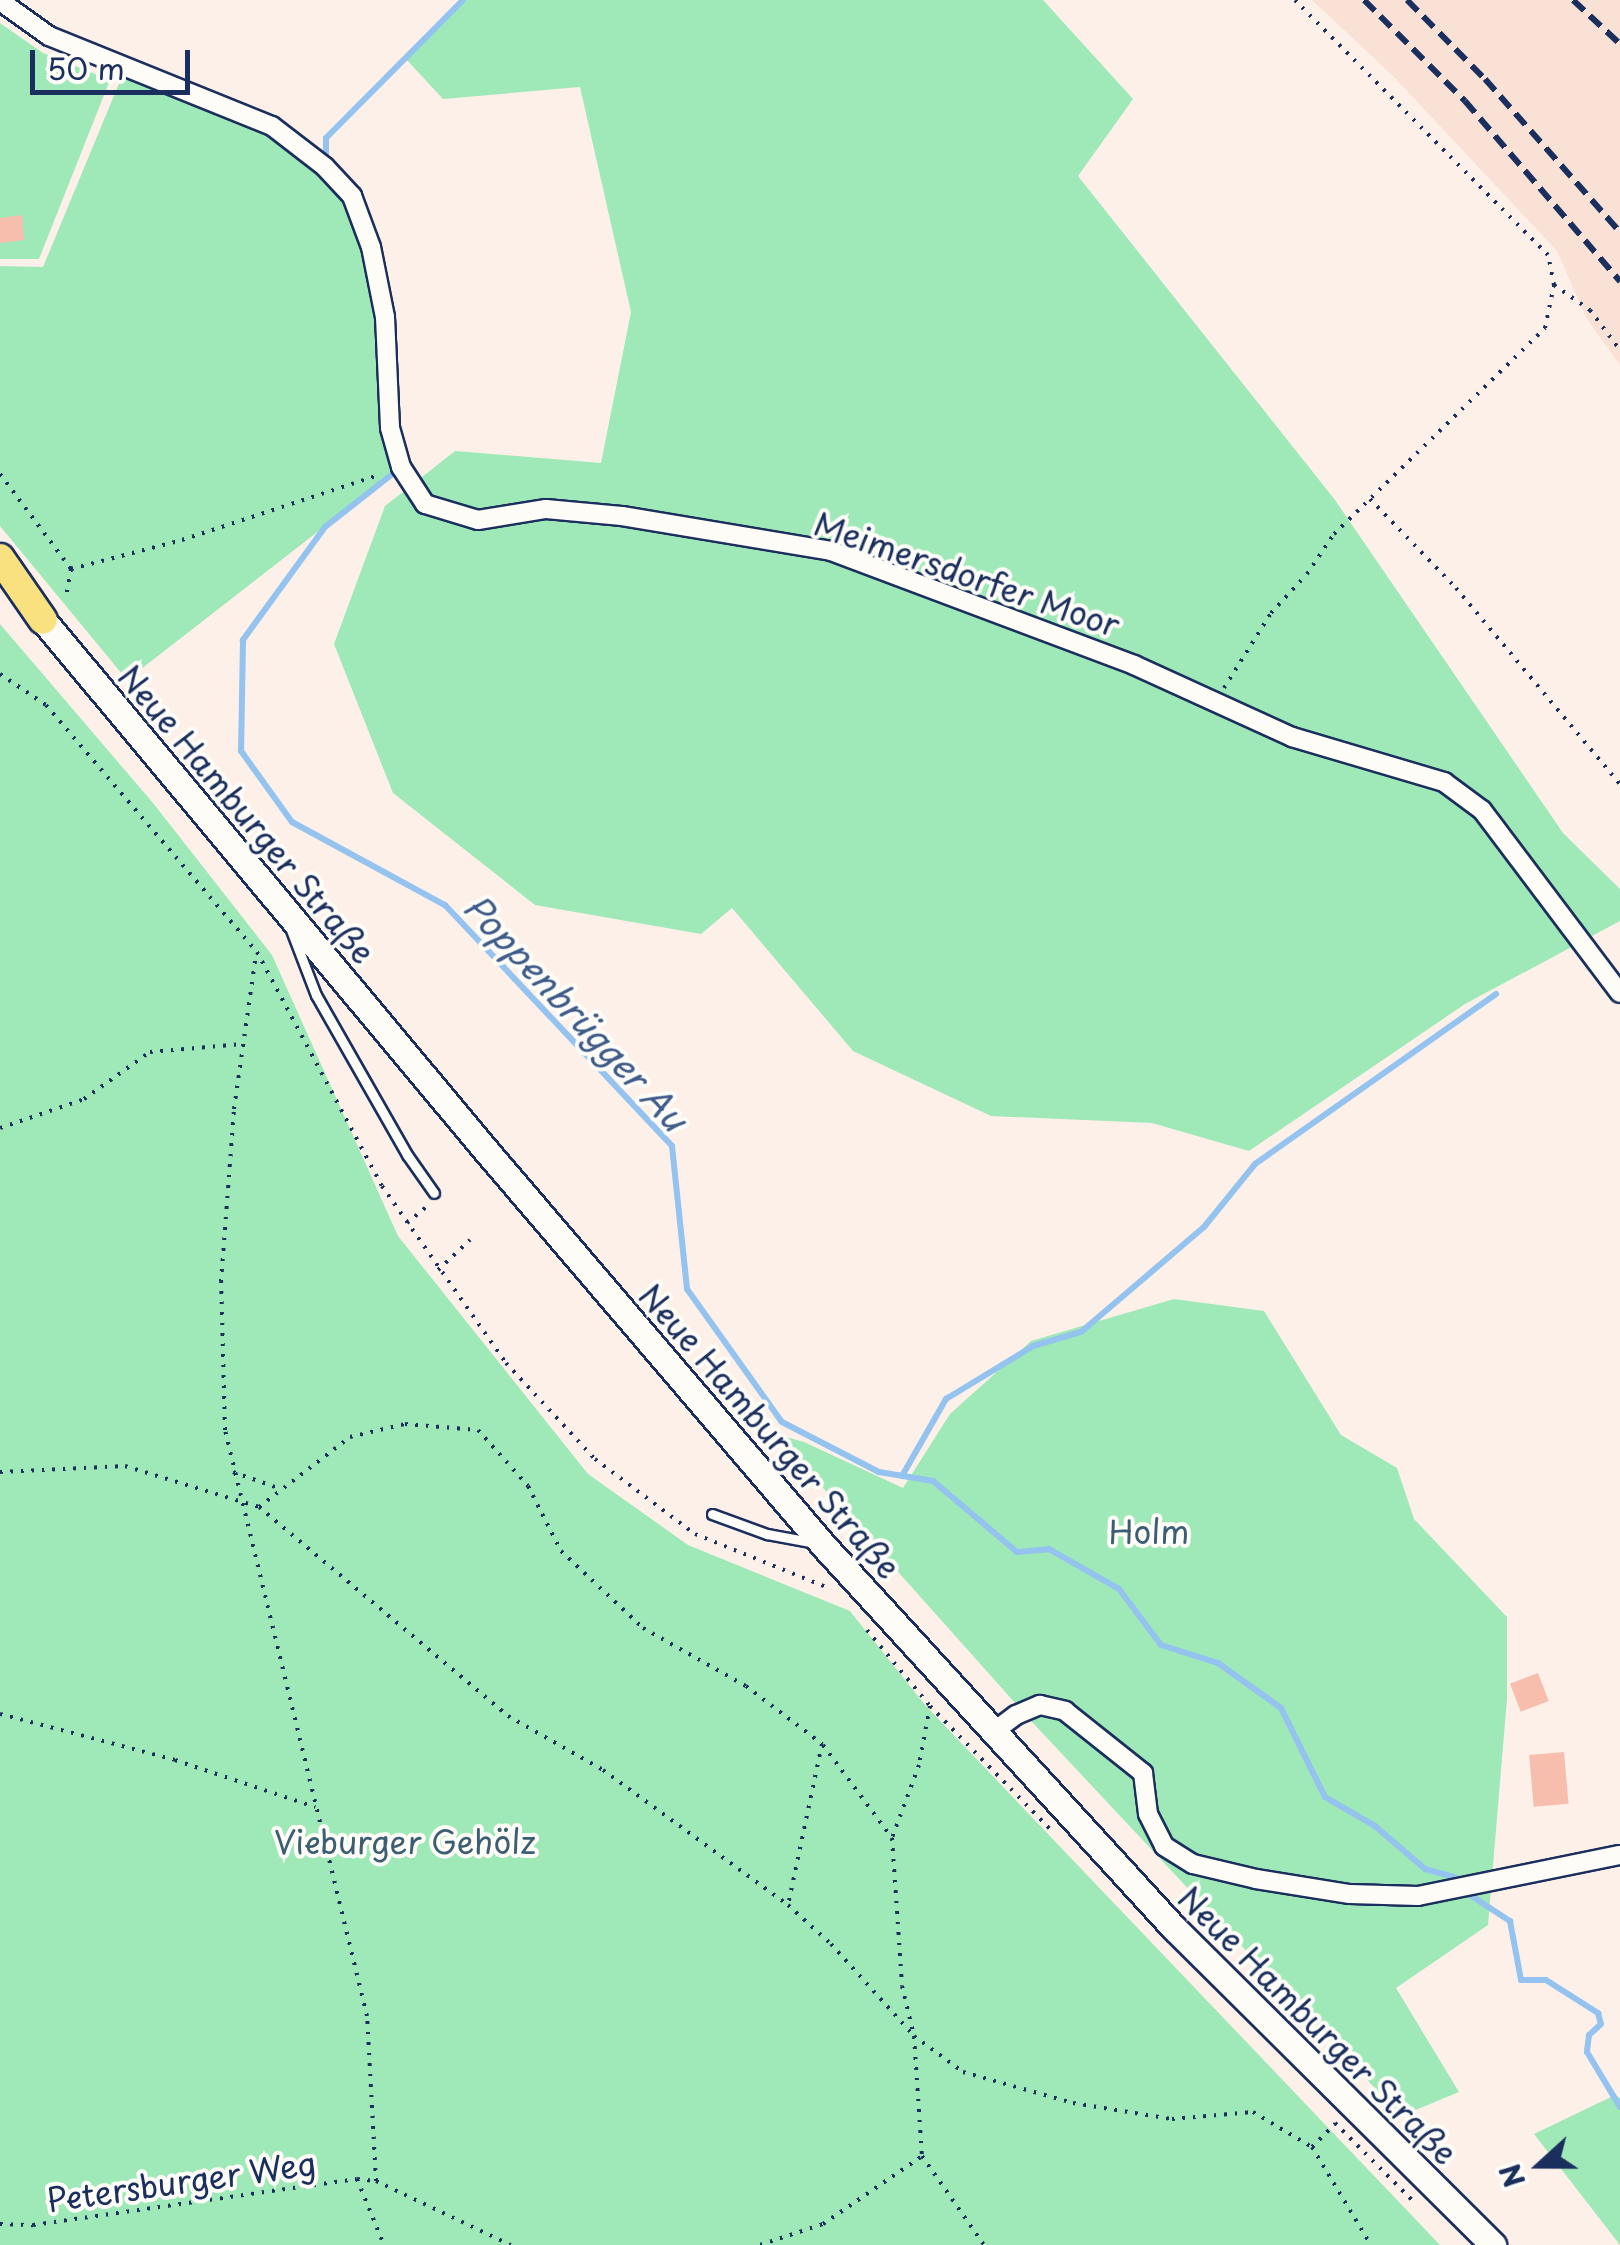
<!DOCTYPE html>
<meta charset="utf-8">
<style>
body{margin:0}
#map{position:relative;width:1620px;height:2245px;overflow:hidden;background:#fcf0e8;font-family:"Playpen Sans",sans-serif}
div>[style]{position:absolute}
.built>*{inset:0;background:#fae1d6}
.green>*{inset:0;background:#9fe9b8}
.stream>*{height:6px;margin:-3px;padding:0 3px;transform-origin:3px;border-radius:3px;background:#93c3ee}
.building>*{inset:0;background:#f7bead;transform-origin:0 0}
.path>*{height:4px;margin-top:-2px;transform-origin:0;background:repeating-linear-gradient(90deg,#1b2f5e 0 2.5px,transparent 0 10.5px)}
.roads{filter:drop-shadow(2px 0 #1b2f5e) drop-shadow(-2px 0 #1b2f5e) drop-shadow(0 2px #1b2f5e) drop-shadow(0 -2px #1b2f5e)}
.service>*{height:9px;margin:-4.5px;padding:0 4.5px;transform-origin:4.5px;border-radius:4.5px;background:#fdfcf7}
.minor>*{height:18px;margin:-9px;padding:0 9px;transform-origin:9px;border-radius:9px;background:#fdfcf7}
.secondary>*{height:25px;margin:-12.5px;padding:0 12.5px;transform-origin:12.5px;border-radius:12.5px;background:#fdfcf7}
.primary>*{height:28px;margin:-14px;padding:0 14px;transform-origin:14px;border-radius:14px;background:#fae180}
.rail>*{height:6px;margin-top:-3px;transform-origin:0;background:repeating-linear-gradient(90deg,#1b2f5e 0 15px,transparent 0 23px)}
span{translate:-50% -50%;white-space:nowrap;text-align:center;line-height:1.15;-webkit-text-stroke:8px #fdfcf7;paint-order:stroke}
.street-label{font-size:32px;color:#1b2f5e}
.park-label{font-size:32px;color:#3c5e74}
.water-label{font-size:35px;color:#3f5b89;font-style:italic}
.north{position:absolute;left:1490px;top:2115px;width:100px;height:100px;-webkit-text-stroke:8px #fdfcf7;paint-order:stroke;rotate:249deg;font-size:28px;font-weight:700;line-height:40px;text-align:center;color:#1b2f5e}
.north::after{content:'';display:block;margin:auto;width:35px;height:45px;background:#1b2f5e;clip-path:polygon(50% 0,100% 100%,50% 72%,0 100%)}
.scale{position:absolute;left:30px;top:50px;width:160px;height:45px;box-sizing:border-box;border:5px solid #1b2f5e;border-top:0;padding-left:12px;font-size:30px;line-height:35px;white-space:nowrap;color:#1b2f5e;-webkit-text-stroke:8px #fdfcf7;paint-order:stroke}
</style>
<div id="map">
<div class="built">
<i style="clip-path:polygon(1312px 0,1620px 0,1620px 365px,1587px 319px,1557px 251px,1393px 76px)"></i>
</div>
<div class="green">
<i style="clip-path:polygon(463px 0,1043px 0,1133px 99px,1078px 176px,1335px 500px,1563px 833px,1620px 889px,1620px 921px,1465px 1004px,1249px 1151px,1152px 1123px,991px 1116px,853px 1051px,732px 908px,701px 934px,535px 905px,393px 793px,334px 644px,385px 506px,455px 451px,601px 463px,631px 312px,580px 87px,443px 99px,405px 58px)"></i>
<i style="clip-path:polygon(0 23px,43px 53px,110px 80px,39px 259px,0 259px)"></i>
<i style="clip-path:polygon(125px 69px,272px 126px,325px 167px,371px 247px,401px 467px,127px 680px,0 526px,0 266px,43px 267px)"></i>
<i style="clip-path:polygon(0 624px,153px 803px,272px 955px,398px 1236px,588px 1474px,688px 1545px,850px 1611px,925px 1705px,1440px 2245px,0 2245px)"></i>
<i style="clip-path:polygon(1174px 1299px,1264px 1311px,1341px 1435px,1397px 1468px,1414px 1519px,1507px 1617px,1507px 1699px,1488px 1925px,1396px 1988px,1459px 2092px,1401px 2116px,1033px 1723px,775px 1434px,804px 1442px,903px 1488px,950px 1414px,1031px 1341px)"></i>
<i style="clip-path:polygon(1615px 2095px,1620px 2098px,1620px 2245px,1534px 2134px)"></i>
</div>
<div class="stream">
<i style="left:326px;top:163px;width:25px;rotate:-90deg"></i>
<i style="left:326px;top:138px;width:194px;rotate:-45.2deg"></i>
<i style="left:400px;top:468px;width:95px;rotate:141.8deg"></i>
<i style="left:325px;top:527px;width:140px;rotate:126deg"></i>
<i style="left:243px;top:640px;width:111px;rotate:91deg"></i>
<i style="left:241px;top:751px;width:87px;rotate:54.3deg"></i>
<i style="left:292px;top:822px;width:174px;rotate:28.5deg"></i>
<i style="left:445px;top:905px;width:331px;rotate:46.7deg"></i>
<i style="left:672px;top:1146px;width:144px;rotate:84deg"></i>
<i style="left:687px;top:1289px;width:163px;rotate:54.5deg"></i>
<i style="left:782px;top:1422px;width:109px;rotate:27.3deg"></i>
<i style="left:879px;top:1472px;width:55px;rotate:9.5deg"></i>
<i style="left:933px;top:1481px;width:110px;rotate:40.2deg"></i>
<i style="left:1017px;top:1552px;width:32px;rotate:-5deg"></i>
<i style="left:1049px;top:1549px;width:81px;rotate:29.7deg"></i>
<i style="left:1119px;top:1589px;width:70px;rotate:53.1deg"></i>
<i style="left:1161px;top:1645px;width:60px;rotate:17.5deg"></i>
<i style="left:1218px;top:1663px;width:77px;rotate:35.5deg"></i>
<i style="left:1281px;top:1708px;width:99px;rotate:63.7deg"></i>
<i style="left:1325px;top:1797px;width:58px;rotate:30.1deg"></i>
<i style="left:1375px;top:1826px;width:66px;rotate:40.7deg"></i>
<i style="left:1425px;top:1869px;width:31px;rotate:15deg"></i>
<i style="left:902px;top:1476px;width:89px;rotate:-60.3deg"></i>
<i style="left:946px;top:1399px;width:102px;rotate:-31.3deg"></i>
<i style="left:1033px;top:1346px;width:50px;rotate:-16.3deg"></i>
<i style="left:1081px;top:1332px;width:162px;rotate:-40.5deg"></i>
<i style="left:1204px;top:1227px;width:81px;rotate:-51deg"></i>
<i style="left:1255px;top:1164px;width:295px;rotate:-35.2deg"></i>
<i style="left:1470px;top:1895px;width:48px;rotate:33deg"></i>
<i style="left:1510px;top:1921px;width:60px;rotate:79.4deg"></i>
<i style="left:1521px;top:1980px;width:25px"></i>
<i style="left:1546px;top:1980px;width:62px;rotate:32.4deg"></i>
<i style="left:1598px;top:2013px;width:11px;rotate:75deg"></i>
<i style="left:1601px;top:2024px;width:16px;rotate:137deg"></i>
<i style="left:1589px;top:2035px;width:17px;rotate:97deg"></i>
<i style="left:1587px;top:2052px;width:64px;rotate:59deg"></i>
</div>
<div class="building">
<i style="clip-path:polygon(22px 215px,24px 240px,0 243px,0 218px)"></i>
<i style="left:1538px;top:1673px;width:30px;height:30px;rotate:69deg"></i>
<i style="left:1564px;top:1752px;width:52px;height:35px;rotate:85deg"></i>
</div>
<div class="path">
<i style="left:1554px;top:285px;width:44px;rotate:34.8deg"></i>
<i style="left:1590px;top:310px;width:50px;rotate:53.1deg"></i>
<i style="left:0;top:474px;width:119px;rotate:53.2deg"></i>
<i style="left:71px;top:569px;width:29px;rotate:100deg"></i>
<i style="left:1370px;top:499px;width:124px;rotate:46deg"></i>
<i style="left:1456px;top:588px;width:256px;rotate:50.1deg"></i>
<i style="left:71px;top:569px;width:115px;rotate:-14.6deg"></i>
<i style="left:182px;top:540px;width:210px;rotate:-18.3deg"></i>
<i style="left:0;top:674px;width:55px;rotate:34deg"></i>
<i style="left:46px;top:705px;width:325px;rotate:49.5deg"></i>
<i style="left:257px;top:952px;width:265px;rotate:61.9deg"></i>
<i style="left:382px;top:1186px;width:216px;rotate:55deg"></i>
<i style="left:506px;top:1363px;width:131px;rotate:47.2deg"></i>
<i style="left:595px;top:1459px;width:125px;rotate:36.9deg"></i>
<i style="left:695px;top:1534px;width:147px;rotate:22deg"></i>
<i style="left:1224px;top:688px;width:89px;rotate:-57.9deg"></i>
<i style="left:1271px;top:613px;width:53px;rotate:-47.3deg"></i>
<i style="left:1307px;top:574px;width:48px;rotate:-56deg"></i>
<i style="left:1334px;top:534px;width:295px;rotate:-44.3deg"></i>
<i style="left:1545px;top:328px;width:44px;rotate:-78.2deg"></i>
<i style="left:1554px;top:285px;width:31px;rotate:-101deg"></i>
<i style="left:1548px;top:255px;width:359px;rotate:-134.8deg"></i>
<i style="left:0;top:1128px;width:89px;rotate:-19deg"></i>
<i style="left:84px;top:1099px;width:81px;rotate:-35.5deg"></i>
<i style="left:150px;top:1052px;width:93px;rotate:-4.9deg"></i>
<i style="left:407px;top:1223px;width:25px;rotate:-40deg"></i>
<i style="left:438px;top:1270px;width:44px;rotate:-43.2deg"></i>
<i style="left:0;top:1472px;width:125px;rotate:-2.7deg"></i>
<i style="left:125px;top:1466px;width:140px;rotate:17deg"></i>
<i style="left:259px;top:1507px;width:325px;rotate:40deg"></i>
<i style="left:508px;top:1716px;width:109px;rotate:29.6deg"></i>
<i style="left:603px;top:1770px;width:229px;rotate:36.1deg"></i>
<i style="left:788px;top:1905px;width:58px;rotate:42.2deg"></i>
<i style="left:831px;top:1944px;width:124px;rotate:47.9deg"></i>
<i style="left:914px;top:2036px;width:61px;rotate:36.3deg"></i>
<i style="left:963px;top:2072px;width:114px;rotate:15.7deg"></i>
<i style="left:1073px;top:2103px;width:100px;rotate:9.2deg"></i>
<i style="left:1172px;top:2119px;width:81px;rotate:-4.9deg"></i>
<i style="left:1253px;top:2112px;width:69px;rotate:30.7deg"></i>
<i style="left:1312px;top:2147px;width:114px;rotate:59deg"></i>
<i style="left:233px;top:1472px;width:48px;rotate:19.6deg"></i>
<i style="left:259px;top:1507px;width:115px;rotate:-37.6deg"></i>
<i style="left:350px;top:1437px;width:57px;rotate:-13.3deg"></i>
<i style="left:405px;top:1424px;width:73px;rotate:4.7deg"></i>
<i style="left:478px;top:1430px;width:75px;rotate:48.2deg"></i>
<i style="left:528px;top:1486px;width:73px;rotate:63.1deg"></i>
<i style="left:561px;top:1551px;width:112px;rotate:43.2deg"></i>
<i style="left:643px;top:1628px;width:118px;rotate:29.4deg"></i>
<i style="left:746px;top:1686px;width:96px;rotate:37.3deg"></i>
<i style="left:822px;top:1744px;width:165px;rotate:101.9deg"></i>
<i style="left:867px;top:1630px;width:99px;rotate:50.3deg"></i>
<i style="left:930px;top:1706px;width:172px;rotate:45.7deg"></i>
<i style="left:930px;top:1706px;width:60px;rotate:100.6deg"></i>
<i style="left:919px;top:1765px;width:78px;rotate:110.3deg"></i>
<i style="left:892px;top:1838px;width:148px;rotate:86.1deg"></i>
<i style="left:902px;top:1986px;width:51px;rotate:76.5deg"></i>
<i style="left:914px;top:2036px;width:120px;rotate:86.2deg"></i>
<i style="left:922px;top:2156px;width:108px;rotate:55.1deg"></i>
<i style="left:0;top:1714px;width:181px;rotate:14.7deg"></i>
<i style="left:175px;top:1760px;width:148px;rotate:18.6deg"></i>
<i style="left:823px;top:1745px;width:116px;rotate:53.4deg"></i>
<i style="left:1335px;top:2123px;width:110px;rotate:45deg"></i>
<i style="left:1312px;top:2147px;width:33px;rotate:-45deg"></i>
<i style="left:357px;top:2179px;width:71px;rotate:67.8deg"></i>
<i style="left:376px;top:2181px;width:149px;rotate:25.4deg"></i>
<i style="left:0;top:2224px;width:33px;rotate:2deg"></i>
<i style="left:33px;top:2225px;width:327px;rotate:-8.1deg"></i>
<i style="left:357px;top:2179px;width:19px;rotate:6deg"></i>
<i style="left:376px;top:2181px;width:165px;rotate:-93.1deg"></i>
<i style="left:367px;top:2016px;width:603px;rotate:-103.62deg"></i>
<i style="left:225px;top:1430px;width:148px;rotate:-91.5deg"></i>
<i style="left:221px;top:1282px;width:173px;rotate:-85.7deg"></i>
<i style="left:234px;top:1109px;width:156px;rotate:-81.9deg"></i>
<i style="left:760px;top:2245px;width:66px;rotate:-18.4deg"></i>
<i style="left:823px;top:2224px;width:119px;rotate:-34.4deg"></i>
</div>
<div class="roads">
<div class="service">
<i style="left:291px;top:930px;width:70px;rotate:69deg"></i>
<i style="left:316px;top:995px;width:185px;rotate:60.3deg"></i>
<i style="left:408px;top:1156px;width:45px;rotate:54.9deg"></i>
<i style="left:712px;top:1514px;width:59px;rotate:20deg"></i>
<i style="left:767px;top:1534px;width:44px;rotate:10.5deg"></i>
</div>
<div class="minor">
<i style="left:0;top:1px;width:60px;rotate:35.5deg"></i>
<i style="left:49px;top:36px;width:240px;rotate:22deg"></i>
<i style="left:272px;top:126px;width:67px;rotate:37.7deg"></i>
<i style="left:325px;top:167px;width:40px;rotate:47deg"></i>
<i style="left:352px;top:196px;width:54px;rotate:69.6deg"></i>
<i style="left:371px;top:247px;width:71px;rotate:78.7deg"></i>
<i style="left:385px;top:317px;width:111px;rotate:87.4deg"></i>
<i style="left:390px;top:428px;width:41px;rotate:74.2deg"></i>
<i style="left:401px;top:467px;width:44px;rotate:57deg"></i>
<i style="left:425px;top:504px;width:55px;rotate:16.8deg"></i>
<i style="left:478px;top:520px;width:69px;rotate:-9.2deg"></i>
<i style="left:546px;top:509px;width:76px;rotate:5.3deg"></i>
<i style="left:622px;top:516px;width:212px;rotate:9.5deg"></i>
<i style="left:831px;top:551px;width:324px;rotate:20.6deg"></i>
<i style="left:1134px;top:665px;width:174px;rotate:24.5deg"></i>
<i style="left:1292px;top:737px;width:159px;rotate:16.5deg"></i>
<i style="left:1444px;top:782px;width:47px;rotate:36.4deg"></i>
<i style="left:1482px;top:810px;width:229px;rotate:53deg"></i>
<i style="left:992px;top:1733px;width:30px;rotate:-37deg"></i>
<i style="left:1016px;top:1715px;width:26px;rotate:-23deg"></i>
<i style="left:1040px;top:1705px;width:26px;rotate:13deg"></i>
<i style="left:1065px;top:1711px;width:100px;rotate:38.5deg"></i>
<i style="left:1143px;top:1773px;width:41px;rotate:83deg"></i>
<i style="left:1148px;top:1814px;width:36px;rotate:63deg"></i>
<i style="left:1164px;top:1846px;width:34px;rotate:32deg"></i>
<i style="left:1193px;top:1864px;width:65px;rotate:13.4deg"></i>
<i style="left:1256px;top:1879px;width:95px;rotate:9.1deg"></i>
<i style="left:1350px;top:1894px;width:68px;rotate:1.7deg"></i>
<i style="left:1418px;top:1896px;width:206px;rotate:-11.5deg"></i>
</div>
<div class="secondary">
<i style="left:43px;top:620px;width:687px;rotate:50.14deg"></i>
<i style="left:483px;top:1147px;width:523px;rotate:49.49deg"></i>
<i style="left:823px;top:1545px;width:520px;rotate:47.5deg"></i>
<i style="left:1174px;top:1928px;width:450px;rotate:44.8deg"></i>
</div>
<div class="primary">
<i style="left:0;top:558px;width:75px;rotate:55.3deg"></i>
</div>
</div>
<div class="rail">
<i style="left:1364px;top:0;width:143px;rotate:45deg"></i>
<i style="left:1465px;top:101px;width:238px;rotate:49.3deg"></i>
<i style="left:1407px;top:0;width:111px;rotate:45.4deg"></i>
<i style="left:1485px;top:79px;width:204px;rotate:48.6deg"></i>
<i style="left:1573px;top:0;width:64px;rotate:43.1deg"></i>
</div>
<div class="street-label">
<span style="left:967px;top:574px;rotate:19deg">Meimersdorfer Moor</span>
<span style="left:247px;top:814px;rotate:50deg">Neue Hamburger Straße</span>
<span style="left:770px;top:1431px;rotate:49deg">Neue Hamburger Straße</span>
<span style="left:1318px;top:2025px;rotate:45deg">Neue Hamburger Straße</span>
<span style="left:181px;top:2181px;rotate:-8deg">Petersburger Weg</span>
</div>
<div class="park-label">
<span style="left:1149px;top:1531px">Holm</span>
<span style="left:405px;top:1841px">Vieburger Gehölz</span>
</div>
<div class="water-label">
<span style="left:576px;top:1012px;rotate:47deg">Poppenbrügger Au</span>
</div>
<div class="north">N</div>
<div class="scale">50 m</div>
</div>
